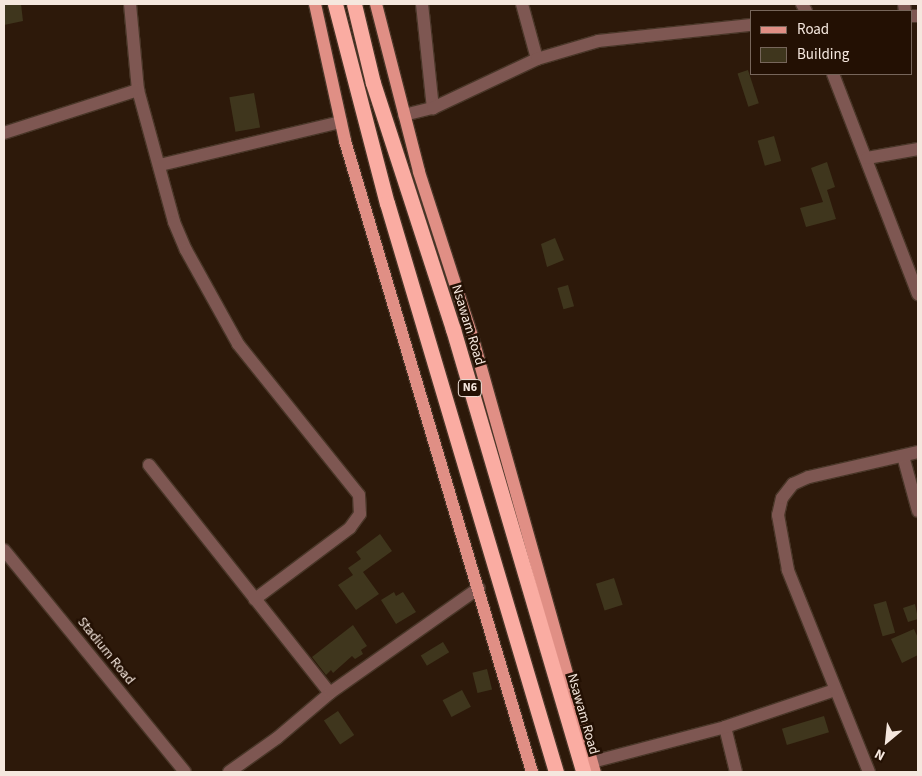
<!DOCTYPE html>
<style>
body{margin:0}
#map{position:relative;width:922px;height:776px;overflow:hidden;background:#2d190a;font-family:"Source Sans 3",sans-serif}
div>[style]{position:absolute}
.building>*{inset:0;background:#3f361d;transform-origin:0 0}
.roads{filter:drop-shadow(1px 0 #493628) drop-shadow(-1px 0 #493628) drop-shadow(0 1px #493628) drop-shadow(0 -1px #493628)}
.minor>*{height:12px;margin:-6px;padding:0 6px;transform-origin:6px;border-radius:6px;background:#7e5752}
.major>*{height:12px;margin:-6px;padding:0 6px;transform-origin:6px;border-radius:6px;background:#e08f85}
.highway>*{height:15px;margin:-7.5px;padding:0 7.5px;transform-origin:7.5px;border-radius:7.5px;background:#faaca2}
span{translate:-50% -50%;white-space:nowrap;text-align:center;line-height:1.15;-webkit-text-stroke:5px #231003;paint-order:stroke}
.shield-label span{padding:1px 4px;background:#231003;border:1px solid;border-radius:4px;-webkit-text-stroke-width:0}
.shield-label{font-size:12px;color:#f5e7de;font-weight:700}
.street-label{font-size:14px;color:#f5e7de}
.frame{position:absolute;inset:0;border:5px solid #f5e7de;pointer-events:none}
.legend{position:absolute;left:750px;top:10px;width:162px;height:65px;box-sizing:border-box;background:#231003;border:1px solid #77665b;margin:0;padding:6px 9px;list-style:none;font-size:15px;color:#f5e7de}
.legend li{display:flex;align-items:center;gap:10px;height:25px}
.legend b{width:25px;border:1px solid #77665b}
.north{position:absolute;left:862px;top:716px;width:50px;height:50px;-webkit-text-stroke:4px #231003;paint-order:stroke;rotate:208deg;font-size:14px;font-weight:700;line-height:20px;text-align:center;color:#f5e7de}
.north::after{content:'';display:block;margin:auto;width:18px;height:22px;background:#f5e7de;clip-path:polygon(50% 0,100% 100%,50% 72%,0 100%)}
</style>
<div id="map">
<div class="building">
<i style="clip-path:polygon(4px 4px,21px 4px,23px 21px,4px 25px)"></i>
<i style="left:748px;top:70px;width:35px;height:11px;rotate:72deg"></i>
<i style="left:254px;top:93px;width:35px;height:25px;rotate:80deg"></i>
<i style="left:774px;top:136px;width:26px;height:17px;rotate:74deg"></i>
<i style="clip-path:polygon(827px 162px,835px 187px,827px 190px,836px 219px,806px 227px,800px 208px,823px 202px,811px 168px)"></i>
<i style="clip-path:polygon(555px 238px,564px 260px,547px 267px,541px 244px)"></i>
<i style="left:568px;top:285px;width:22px;height:11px;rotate:74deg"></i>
<i style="clip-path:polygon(380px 534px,392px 551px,363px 572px,379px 594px,356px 610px,338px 585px,353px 575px,348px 568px,361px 559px,356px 552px)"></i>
<i style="left:614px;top:578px;width:28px;height:19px;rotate:72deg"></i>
<i style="clip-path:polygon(394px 592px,396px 596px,403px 592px,416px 612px,396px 624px,381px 600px)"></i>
<i style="left:886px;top:601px;width:33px;height:13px;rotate:74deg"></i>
<i style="clip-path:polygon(915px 604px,918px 619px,908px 622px,903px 608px)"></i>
<i style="clip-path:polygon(353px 625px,367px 646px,361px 650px,363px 654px,355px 659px,352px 656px,333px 673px,331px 670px,326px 675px,312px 657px)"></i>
<i style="clip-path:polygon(914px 629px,918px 638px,918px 655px,902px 663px,891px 639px)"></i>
<i style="left:443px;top:642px;width:12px;height:26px;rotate:59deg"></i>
<i style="left:487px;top:669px;width:21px;height:15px;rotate:76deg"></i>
<i style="left:462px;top:690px;width:19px;height:22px;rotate:62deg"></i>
<i style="left:338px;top:711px;width:29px;height:17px;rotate:56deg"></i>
<i style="left:824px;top:716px;width:17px;height:44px;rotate:73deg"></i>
</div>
<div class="roads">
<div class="minor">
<i style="left:130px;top:4px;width:86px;rotate:84.7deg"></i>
<i style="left:138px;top:90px;width:137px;rotate:74.7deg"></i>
<i style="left:174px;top:222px;width:30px;rotate:67deg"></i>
<i style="left:186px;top:250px;width:107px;rotate:61deg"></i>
<i style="left:238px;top:344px;width:193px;rotate:51.3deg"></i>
<i style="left:359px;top:495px;width:19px;rotate:87deg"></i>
<i style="left:360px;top:514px;width:17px;rotate:126deg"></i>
<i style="left:350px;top:528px;width:119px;rotate:143.2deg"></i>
<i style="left:422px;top:4px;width:105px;rotate:84deg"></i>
<i style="left:522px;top:4px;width:57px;rotate:74.7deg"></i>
<i style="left:802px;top:4px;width:8px;rotate:60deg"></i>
<i style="left:904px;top:4px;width:7px;rotate:82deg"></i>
<i style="left:911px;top:16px;width:7px"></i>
<i style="left:833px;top:74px;width:236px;rotate:68.9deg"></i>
<i style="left:404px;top:115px;width:30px;rotate:-14deg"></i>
<i style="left:433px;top:108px;width:115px;rotate:-25.2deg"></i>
<i style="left:537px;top:59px;width:64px;rotate:-16.4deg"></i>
<i style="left:598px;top:41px;width:154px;rotate:-6deg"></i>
<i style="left:4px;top:133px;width:141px;rotate:-17.8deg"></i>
<i style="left:867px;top:158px;width:52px;rotate:-10deg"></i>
<i style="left:160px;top:165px;width:186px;rotate:-13.4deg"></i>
<i style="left:903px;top:456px;width:57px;rotate:74.7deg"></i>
<i style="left:149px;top:465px;width:291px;rotate:51.6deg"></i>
<i style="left:4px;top:550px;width:286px;rotate:50.8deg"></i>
<i style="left:725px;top:727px;width:46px;rotate:76.3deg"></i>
<i style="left:592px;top:762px;width:138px;rotate:-14.7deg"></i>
<i style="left:725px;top:727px;width:116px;rotate:-18.6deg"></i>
<i style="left:229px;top:772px;width:59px;rotate:-35.3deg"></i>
<i style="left:277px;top:738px;width:70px;rotate:-40.3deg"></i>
<i style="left:330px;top:693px;width:182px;rotate:-35.2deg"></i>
<i style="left:869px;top:772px;width:218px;rotate:-111.9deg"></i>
<i style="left:788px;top:570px;width:56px;rotate:-100.3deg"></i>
<i style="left:778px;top:515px;width:17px;rotate:-77deg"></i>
<i style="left:782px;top:498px;width:18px;rotate:-52deg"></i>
<i style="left:793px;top:484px;width:17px;rotate:-24deg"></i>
<i style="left:809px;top:477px;width:112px;rotate:-12.9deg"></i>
</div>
<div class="major">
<i style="left:315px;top:4px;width:140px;rotate:77.6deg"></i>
<i style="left:345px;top:141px;width:658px;rotate:73.49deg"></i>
<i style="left:376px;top:4px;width:173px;rotate:75.6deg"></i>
<i style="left:419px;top:172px;width:176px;rotate:72.1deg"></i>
<i style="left:473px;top:339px;width:450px;rotate:74.3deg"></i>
</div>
<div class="highway">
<i style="left:335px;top:4px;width:206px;rotate:75.4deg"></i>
<i style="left:387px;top:203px;width:594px;rotate:73.46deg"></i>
<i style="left:354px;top:4px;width:81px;rotate:76.5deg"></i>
<i style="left:373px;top:83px;width:259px;rotate:72deg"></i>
<i style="left:453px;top:329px;width:462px;rotate:73.6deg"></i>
</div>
</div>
<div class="shield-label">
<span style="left:470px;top:388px">N6</span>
</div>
<div class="street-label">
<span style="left:468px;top:325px;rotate:73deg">Nsawam Road</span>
<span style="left:106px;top:651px;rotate:51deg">Stadium Road</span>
<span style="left:583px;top:714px;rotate:74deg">Nsawam Road</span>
</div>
<div class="frame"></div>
<ul class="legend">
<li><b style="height:6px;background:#e08f85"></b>Road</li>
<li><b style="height:14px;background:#3f361d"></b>Building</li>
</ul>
<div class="north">N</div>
</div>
